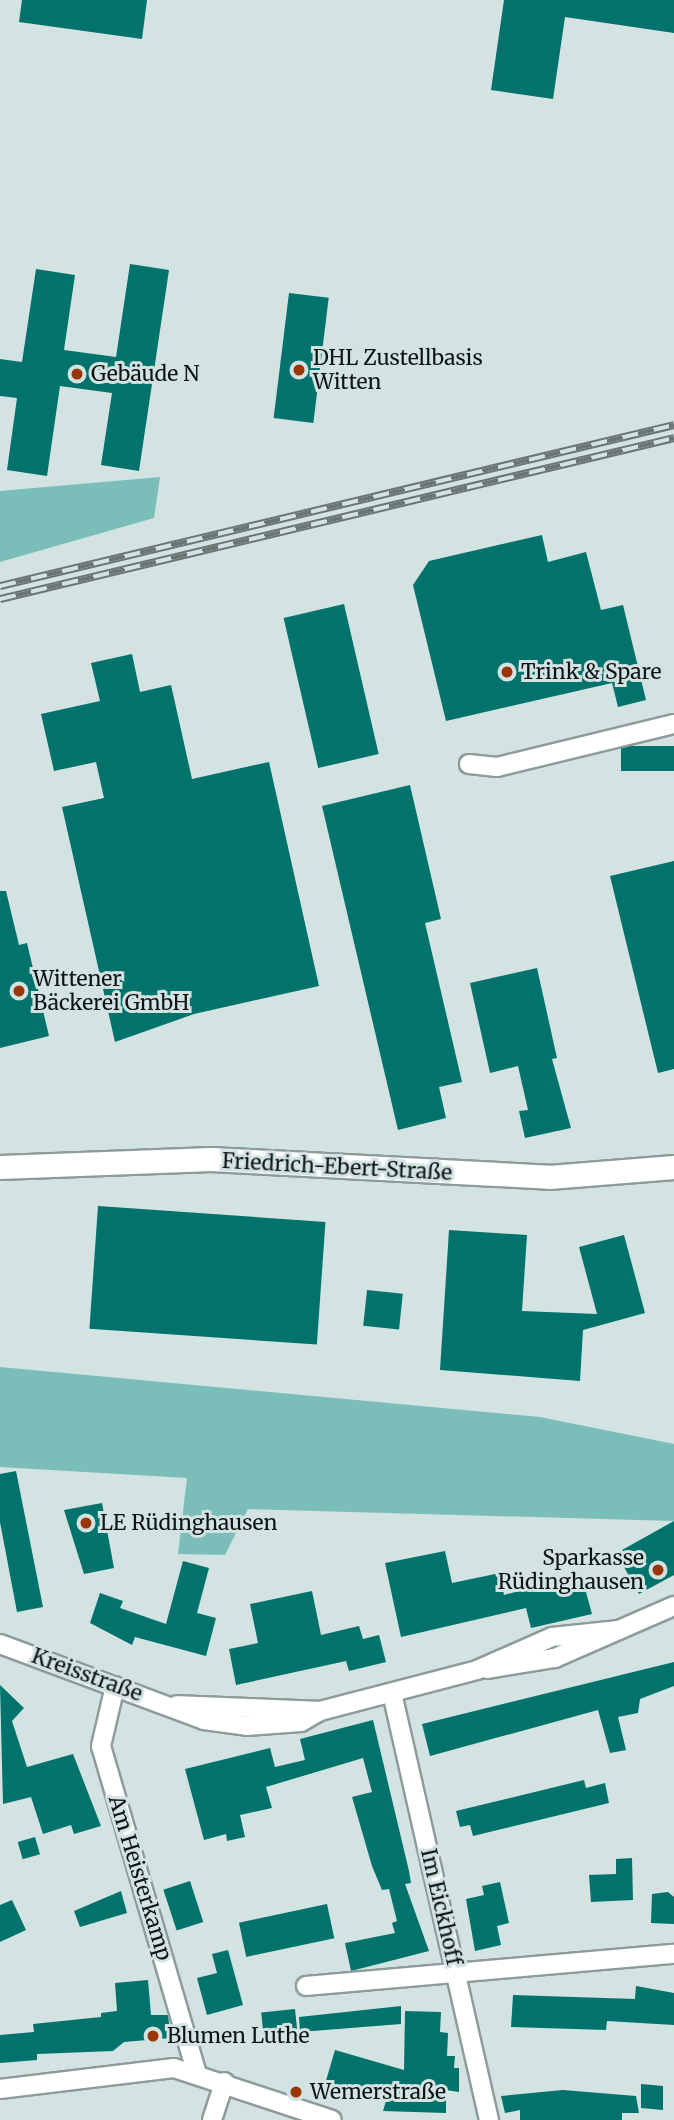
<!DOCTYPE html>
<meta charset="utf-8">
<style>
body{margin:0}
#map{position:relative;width:674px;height:2120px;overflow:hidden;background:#d2e3e2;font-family:Merriweather,serif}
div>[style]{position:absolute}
.green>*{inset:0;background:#7bbeb9}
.building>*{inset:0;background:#02726d;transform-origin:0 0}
.roads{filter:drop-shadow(2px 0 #8d9c9b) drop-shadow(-2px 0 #8d9c9b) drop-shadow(0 2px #8d9c9b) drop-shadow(0 -2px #8d9c9b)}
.minor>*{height:18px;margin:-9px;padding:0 9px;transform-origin:9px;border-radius:9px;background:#fff}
.tertiary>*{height:23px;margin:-11.5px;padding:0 11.5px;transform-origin:11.5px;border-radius:11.5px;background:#fff}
.rail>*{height:8px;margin-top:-4px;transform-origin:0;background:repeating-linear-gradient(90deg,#d2e3e2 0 16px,#6a7574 0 32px);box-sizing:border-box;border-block:2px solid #6a7574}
.dots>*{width:19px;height:19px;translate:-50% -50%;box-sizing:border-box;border:4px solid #d2e3e2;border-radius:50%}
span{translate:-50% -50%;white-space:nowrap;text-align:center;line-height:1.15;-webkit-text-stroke:6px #d2e3e2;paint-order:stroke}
.poi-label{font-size:21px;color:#0e1413}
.left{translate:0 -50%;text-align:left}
.right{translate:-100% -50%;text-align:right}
.street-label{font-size:21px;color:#0e1413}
</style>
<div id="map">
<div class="green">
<i style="clip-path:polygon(160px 477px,154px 518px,0 562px,0 491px)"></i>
<i style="clip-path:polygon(0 1367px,540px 1417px,674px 1444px,674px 1521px,248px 1509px,225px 1555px,178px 1554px,187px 1478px,0 1467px)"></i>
</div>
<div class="building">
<i style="clip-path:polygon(22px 0,147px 0,142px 39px,19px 22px)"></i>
<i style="clip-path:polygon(504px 0,674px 0,674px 33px,565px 17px,553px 99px,491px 90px)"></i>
<i style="clip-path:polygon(130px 264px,169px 270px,139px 471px,101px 465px,112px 393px,60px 386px,47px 476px,7px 470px,17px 398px,0 396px,0 359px,22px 362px,36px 269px,75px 275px,64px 350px,116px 357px)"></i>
<i style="left:289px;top:293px;width:40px;height:126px;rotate:7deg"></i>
<i style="clip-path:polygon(542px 535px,548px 562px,586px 552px,601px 610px,623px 605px,646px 700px,618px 707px,612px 683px,446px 721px,413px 585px,429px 561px)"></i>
<i style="left:344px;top:604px;width:154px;height:62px;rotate:77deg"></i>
<i style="clip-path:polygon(132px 654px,140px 692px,171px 685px,192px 779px,269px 762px,319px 986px,194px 1014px,115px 1042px,62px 807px,104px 798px,96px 762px,54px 771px,41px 714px,100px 701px,91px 663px)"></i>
<i style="left:674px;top:746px;width:25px;height:53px;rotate:90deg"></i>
<i style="clip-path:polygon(410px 785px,441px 919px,425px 923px,462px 1082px,439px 1087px,446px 1118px,398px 1130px,322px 806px)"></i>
<i style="clip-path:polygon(674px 861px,674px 1069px,658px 1073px,610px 876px)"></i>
<i style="clip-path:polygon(0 891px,6px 891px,19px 945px,27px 943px,49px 1036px,0 1048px)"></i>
<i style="clip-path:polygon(537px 968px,557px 1058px,552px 1059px,571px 1128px,525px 1138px,519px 1111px,528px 1110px,518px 1066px,490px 1073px,470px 983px)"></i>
<i style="left:98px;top:1206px;width:228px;height:123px;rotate:4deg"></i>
<i style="clip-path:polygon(449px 1230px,527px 1235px,522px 1311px,597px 1314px,579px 1247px,624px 1235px,645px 1313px,583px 1330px,580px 1381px,440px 1370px)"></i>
<i style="left:367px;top:1290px;width:36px;height:36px;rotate:6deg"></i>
<i style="clip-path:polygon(16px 1471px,43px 1607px,17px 1612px,0 1522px,0 1474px)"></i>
<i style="clip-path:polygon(102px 1503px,114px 1568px,84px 1574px,64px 1510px)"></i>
<i style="clip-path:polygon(674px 1521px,674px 1575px,639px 1594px,624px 1567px,630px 1563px,622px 1550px)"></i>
<i style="clip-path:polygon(445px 1551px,452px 1583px,500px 1573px,504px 1595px,581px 1574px,592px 1614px,531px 1628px,526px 1608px,401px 1637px,385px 1563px)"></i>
<i style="clip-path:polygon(183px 1561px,209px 1568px,197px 1613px,216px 1618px,206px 1656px,135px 1637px,132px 1645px,90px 1623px,100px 1593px,123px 1601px,120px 1608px,166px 1624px)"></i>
<i style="clip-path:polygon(312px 1591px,321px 1635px,359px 1626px,363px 1639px,379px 1635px,386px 1662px,349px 1671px,346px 1661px,236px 1685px,229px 1649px,258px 1643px,250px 1604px)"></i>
<i style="clip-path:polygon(674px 1662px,674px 1686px,640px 1699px,638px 1713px,618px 1717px,626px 1750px,610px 1753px,598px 1710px,430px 1756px,422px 1724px)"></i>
<i style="clip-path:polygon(0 1685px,24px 1708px,12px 1721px,27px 1767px,73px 1754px,101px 1826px,74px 1834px,71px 1825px,43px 1834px,31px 1797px,3px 1804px)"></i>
<i style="clip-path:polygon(373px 1720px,409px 1871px,411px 1883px,405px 1884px,429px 1951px,351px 1971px,345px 1943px,395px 1933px,392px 1923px,397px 1921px,389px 1889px,382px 1890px,372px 1866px,352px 1797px,372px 1792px,363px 1758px,266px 1787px,272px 1808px,240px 1815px,245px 1837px,227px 1841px,226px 1834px,204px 1840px,185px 1769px,270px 1748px,275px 1767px,305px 1760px,300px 1739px)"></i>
<i style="clip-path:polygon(584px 1780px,586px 1788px,605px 1783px,609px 1803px,473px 1836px,470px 1825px,460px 1827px,456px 1811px)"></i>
<i style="left:35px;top:1837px;width:18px;height:18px;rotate:74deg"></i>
<i style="clip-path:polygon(632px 1858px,633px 1900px,591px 1902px,589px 1875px,616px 1874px,616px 1859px)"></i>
<i style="left:190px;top:1881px;width:43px;height:28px;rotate:72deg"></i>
<i style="clip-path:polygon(500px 1882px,509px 1923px,497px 1926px,501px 1945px,475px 1951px,466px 1899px,484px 1895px,482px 1886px)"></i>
<i style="clip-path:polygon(121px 1891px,127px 1913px,80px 1927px,74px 1911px)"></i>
<i style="clip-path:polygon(668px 1892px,674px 1897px,674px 1924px,651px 1923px,652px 1894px)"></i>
<i style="clip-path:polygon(12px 1900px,26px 1930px,0 1942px,0 1905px)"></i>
<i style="left:327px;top:1904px;width:35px;height:90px;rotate:78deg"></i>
<i style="clip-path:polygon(228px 1950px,243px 2005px,207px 2015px,197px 1978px,217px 1973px,212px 1954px)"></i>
<i style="clip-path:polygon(148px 1980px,151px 2015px,168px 2015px,171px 2038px,124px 2042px,113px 2051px,37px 2054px,37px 2060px,0 2063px,0 2035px,34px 2032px,33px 2024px,101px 2017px,101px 2013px,117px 2011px,115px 1983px)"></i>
<i style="clip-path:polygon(636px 1986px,674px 1993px,674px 2025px,607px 2021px,606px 2030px,511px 2027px,513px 1995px,635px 1999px)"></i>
<i style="clip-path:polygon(401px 2006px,401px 2024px,300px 2032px,299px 2017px)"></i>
<i style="left:295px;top:2009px;width:20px;height:34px;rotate:84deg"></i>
<i style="clip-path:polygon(405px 2011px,441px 2012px,440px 2032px,448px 2033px,447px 2056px,455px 2056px,454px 2068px,459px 2068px,459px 2092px,446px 2090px,446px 2113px,383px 2111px,386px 2101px,325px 2084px,335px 2050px,404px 2070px)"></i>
<i style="clip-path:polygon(641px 2084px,663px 2086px,663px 2110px,641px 2108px)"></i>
<i style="clip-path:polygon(563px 2090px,636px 2096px,639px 2113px,622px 2113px,622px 2120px,520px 2120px,520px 2110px,505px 2113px,501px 2096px)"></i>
</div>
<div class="roads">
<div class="minor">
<i style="left:469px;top:764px;width:28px;rotate:6deg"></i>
<i style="left:497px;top:767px;width:182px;rotate:-13.7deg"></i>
<i style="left:0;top:1644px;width:218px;rotate:20.4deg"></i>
<i style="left:204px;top:1720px;width:43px;rotate:7.9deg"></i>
<i style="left:247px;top:1726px;width:54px;rotate:-4.2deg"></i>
<i style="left:301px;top:1722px;width:22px;rotate:-30deg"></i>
<i style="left:320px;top:1711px;width:162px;rotate:-14.6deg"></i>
<i style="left:477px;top:1670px;width:82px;rotate:-23.7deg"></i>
<i style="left:552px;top:1637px;width:67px;rotate:-6deg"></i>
<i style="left:487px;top:1669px;width:69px;rotate:-9.2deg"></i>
<i style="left:555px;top:1658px;width:130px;rotate:-23.6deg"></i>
<i style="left:115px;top:1686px;width:62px;rotate:103.1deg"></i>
<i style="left:101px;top:1746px;width:339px;rotate:73.7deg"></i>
<i style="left:392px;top:1693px;width:438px;rotate:77.2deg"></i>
<i style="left:177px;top:1705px;width:143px;rotate:2.4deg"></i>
<i style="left:306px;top:1986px;width:369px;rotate:-5deg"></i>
<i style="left:0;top:2089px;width:175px;rotate:-6.9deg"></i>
<i style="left:174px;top:2068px;width:166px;rotate:18.2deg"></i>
<i style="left:212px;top:2120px;width:40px;rotate:-72deg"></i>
</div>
<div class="tertiary">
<i style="left:0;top:1167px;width:211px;rotate:-2.2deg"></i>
<i style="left:211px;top:1159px;width:338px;rotate:3deg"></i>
<i style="left:549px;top:1177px;width:125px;rotate:-4.6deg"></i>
</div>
</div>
<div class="rail">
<i style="left:0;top:586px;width:693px;rotate:-13.43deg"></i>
<i style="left:0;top:599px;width:693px;rotate:-13.43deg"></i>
</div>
<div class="dots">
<i style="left:299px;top:370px;background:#9a3507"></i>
<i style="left:77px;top:374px;background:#9a3507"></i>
<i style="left:507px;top:672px;background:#9a3507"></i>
<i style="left:19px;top:991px;background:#9a3507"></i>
<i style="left:86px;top:1523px;background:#9a3507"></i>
<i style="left:658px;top:1570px;background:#9a3507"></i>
<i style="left:153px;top:2036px;background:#9a3507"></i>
<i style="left:296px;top:2092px;background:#9a3507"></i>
</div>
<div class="poi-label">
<span class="left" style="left:313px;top:370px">DHL Zustellbasis<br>Witten</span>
<span class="left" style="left:91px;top:374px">Gebäude N</span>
<span class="left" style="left:521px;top:672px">Trink &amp; Spare</span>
<span class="left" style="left:33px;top:991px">Wittener<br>Bäckerei GmbH</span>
<span class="left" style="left:100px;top:1523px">LE Rüdinghausen</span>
<span class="right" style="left:644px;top:1570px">Sparkasse<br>Rüdinghausen</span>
<span class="left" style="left:167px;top:2036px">Blumen Luthe</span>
<span class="left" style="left:310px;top:2092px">Wemerstraße</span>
</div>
<div class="street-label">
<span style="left:337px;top:1167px;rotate:3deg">Friedrich-Ebert-Straße</span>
<span style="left:87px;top:1675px;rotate:20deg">Kreisstraße</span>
<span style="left:140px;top:1878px;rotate:73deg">Am Heisterkamp</span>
<span style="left:441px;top:1907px;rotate:77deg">Im Eickhoff</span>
</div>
</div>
